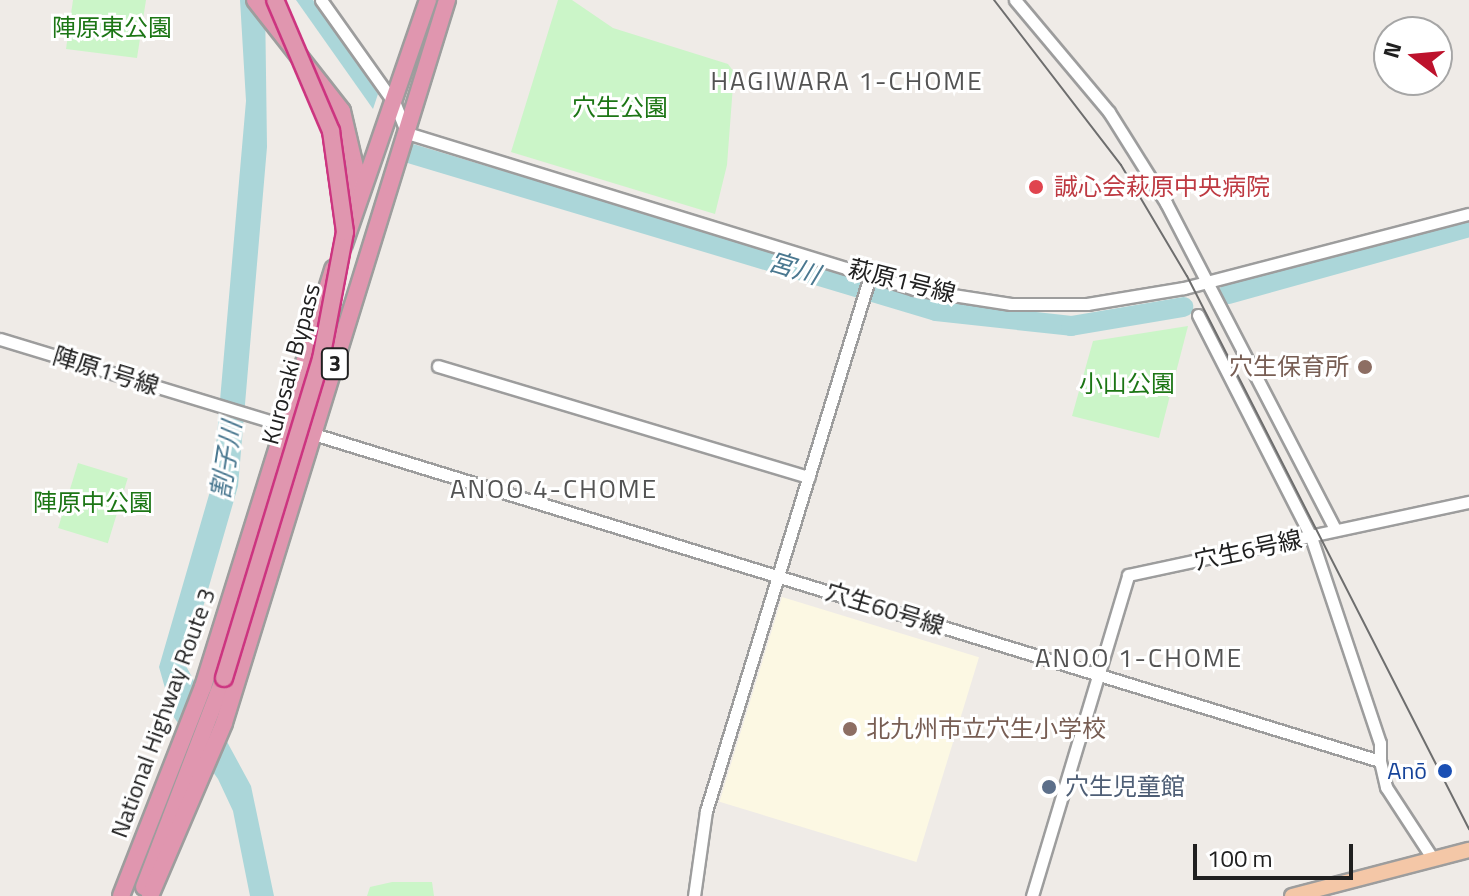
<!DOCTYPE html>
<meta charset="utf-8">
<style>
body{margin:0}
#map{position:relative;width:1469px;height:896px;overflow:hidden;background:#efebe7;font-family:"Titillium Web","Noto Sans JP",sans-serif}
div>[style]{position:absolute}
.education>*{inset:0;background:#fcf8e3;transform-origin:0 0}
.park>*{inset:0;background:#cbf5c8;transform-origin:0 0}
.water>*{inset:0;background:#abd6d9}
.river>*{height:20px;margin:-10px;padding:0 10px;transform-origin:10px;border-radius:10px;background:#abd6d9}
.roads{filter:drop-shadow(2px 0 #9d9d9d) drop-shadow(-2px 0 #9d9d9d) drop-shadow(0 2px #9d9d9d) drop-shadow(0 -2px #9d9d9d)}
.minor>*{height:11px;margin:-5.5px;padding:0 5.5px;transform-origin:5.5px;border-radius:5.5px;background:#fff}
.major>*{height:14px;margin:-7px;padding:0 7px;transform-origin:7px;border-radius:7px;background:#f4c7a7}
.highway>*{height:16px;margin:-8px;padding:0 8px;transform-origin:8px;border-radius:8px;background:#e096af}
.tram>*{height:2px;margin:-1px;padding:0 1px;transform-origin:1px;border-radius:1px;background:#6e6e6e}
.bridges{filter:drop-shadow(2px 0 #cc3580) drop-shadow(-2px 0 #cc3580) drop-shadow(0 2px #cc3580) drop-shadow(0 -2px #cc3580)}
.highway-bridge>*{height:16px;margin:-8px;padding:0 8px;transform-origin:8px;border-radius:8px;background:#e096af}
.dots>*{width:22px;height:22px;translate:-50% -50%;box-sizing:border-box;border:4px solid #fff;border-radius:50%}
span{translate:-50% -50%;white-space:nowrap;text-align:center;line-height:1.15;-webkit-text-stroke:6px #fff;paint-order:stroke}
.shield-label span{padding:2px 6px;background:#fff;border:2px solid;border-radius:6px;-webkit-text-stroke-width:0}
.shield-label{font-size:22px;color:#202020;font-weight:700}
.park-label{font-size:24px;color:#1c7615}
.health-label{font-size:24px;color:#be3a42}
.left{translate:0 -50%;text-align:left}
.street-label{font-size:24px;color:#202020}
.education-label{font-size:24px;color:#785e54}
.right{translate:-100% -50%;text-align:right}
.transit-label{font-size:24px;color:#164399}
.service-label{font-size:24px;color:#4e5e75}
.neighbourhood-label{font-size:26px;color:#535353;letter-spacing:2px}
.water-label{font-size:26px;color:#4a7890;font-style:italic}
.north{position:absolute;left:1373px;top:16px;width:80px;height:80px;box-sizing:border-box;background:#fff;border:2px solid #a6a6a6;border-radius:50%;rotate:286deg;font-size:22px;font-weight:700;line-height:32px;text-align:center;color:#202020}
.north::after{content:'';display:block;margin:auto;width:28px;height:36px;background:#bd122c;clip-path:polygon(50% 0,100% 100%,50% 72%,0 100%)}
.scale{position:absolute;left:1193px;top:844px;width:160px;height:36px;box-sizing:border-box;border:4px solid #202020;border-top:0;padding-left:10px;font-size:24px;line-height:28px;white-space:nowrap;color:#202020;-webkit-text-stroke:6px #fff;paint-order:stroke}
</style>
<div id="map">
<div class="education">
<i style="left:782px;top:597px;width:206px;height:214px;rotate:17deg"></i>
</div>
<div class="park">
<i style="clip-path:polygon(73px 0,146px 0,137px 58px,66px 49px)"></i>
<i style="clip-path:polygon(558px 0,572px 0,613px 28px,728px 64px,734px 72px,727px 165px,715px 214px,511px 152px)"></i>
<i style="clip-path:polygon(1188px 326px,1159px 438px,1072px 416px,1093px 341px)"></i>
<i style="left:78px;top:463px;width:52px;height:68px;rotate:17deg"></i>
<i style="clip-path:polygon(392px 882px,432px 882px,434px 896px,367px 896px,370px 887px)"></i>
</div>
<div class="water">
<i style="clip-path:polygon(240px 0,265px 0,267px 147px,238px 486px,186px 666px,251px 786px,274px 896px,250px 896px,233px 811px,218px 779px,173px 716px,159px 667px,213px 481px,246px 101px)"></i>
<i style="clip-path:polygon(296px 0,313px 0,378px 94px,373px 109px)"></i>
</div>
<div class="river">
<i style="left:412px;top:154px;width:547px;rotate:16.68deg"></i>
<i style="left:936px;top:311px;width:136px;rotate:6.3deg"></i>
<i style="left:1071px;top:326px;width:114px;rotate:-9.6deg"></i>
<i style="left:1228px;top:294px;width:250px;rotate:-15.5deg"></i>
</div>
<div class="roads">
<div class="minor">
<i style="left:321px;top:0;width:128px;rotate:54.6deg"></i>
<i style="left:395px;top:104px;width:31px;rotate:68deg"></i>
<i style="left:407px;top:133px;width:530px;rotate:17.1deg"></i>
<i style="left:914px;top:289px;width:98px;rotate:8.8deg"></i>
<i style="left:1011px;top:304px;width:76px"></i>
<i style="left:1087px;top:304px;width:98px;rotate:-9.4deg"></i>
<i style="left:1184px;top:288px;width:294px;rotate:-14.6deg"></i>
<i style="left:1015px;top:0;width:146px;rotate:50deg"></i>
<i style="left:1109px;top:112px;width:107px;rotate:57.9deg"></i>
<i style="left:1166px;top:203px;width:367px;rotate:62.6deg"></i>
<i style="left:1198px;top:315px;width:249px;rotate:63deg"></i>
<i style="left:1311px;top:537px;width:217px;rotate:71.5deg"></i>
<i style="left:1380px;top:743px;width:18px;rotate:90deg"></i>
<i style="left:0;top:339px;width:303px;rotate:16.9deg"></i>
<i style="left:438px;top:366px;width:387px;rotate:16.7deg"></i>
<i style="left:307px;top:432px;width:1122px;rotate:17.05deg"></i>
<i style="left:1380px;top:761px;width:27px;rotate:77deg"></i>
<i style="left:1386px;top:787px;width:86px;rotate:56.9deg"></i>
<i style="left:694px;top:896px;width:86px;rotate:-82deg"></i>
<i style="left:706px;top:811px;width:560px;rotate:-72.96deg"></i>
<i style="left:1032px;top:896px;width:335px;rotate:-73.3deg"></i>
<i style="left:1128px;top:575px;width:349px;rotate:-12.1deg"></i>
</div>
<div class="major">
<i style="left:1292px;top:896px;width:183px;rotate:-14.6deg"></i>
</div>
<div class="highway">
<i style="left:255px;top:0;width:141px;rotate:51.9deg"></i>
<i style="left:342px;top:111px;width:57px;rotate:76.9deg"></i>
<i style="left:355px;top:167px;width:51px;rotate:101.3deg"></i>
<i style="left:344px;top:244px;width:258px;rotate:-71deg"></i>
<i style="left:144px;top:887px;width:224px;rotate:-69.1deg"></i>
<i style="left:121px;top:896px;width:225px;rotate:-68.6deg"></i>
<i style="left:203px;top:687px;width:438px;rotate:-72.7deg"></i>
<i style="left:150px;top:896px;width:188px;rotate:-66.8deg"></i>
<i style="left:224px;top:723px;width:757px;rotate:-72.86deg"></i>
</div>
</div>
<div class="tram">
<i style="left:994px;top:0;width:208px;rotate:52.4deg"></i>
<i style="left:1121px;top:165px;width:129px;rotate:59.3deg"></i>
<i style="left:1187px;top:276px;width:621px;rotate:62.98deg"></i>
</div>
<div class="bridges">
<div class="highway-bridge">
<i style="left:224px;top:678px;width:333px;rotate:-73.1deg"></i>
<i style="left:321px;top:359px;width:129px;rotate:-79.3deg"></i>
<i style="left:345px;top:232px;width:102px;rotate:-97.9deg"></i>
<i style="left:331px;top:131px;width:142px;rotate:-113.1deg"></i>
</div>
</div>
<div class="dots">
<i style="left:1036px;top:187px;background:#e0444e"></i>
<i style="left:1365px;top:367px;background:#8d6e63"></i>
<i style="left:850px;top:729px;background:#8d6e63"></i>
<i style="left:1445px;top:771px;background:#1a4fb4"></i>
<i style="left:1049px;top:787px;background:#5c6f8a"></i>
</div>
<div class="shield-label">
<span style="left:335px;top:364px">3</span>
</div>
<div class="park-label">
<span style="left:112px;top:28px">陣原東公園</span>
<span style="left:620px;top:108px">穴生公園</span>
<span style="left:1127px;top:384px">小山公園</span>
<span style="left:93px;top:503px">陣原中公園</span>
</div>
<div class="health-label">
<span class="left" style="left:1054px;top:187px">誠心会萩原中央病院</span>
</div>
<div class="street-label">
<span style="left:902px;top:281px;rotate:14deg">萩原1号線</span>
<span style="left:291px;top:364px;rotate:-75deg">Kurosaki Bypass</span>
<span style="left:106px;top:371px;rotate:17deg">陣原1号線</span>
<span style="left:1248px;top:550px;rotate:-12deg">穴生6号線</span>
<span style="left:885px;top:609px;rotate:17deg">穴生60号線</span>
<span style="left:163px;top:713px;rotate:-70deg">National Highway Route 3</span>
</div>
<div class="education-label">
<span class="right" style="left:1349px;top:367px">穴生保育所</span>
<span class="left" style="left:866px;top:729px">北九州市立穴生小学校</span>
</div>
<div class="transit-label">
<span class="right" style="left:1427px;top:771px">Anō</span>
</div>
<div class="service-label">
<span class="left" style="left:1065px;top:787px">穴生児童館</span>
</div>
<div class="neighbourhood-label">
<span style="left:847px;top:81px">HAGIWARA 1-CHOME</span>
<span style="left:554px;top:489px">ANOO 4-CHOME</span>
<span style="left:1139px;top:658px">ANOO 1-CHOME</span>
</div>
<div class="water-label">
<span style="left:794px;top:268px;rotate:17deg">宮川</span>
<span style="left:226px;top:460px;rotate:-81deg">割子川</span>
</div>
<div class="north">N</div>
<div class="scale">100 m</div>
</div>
